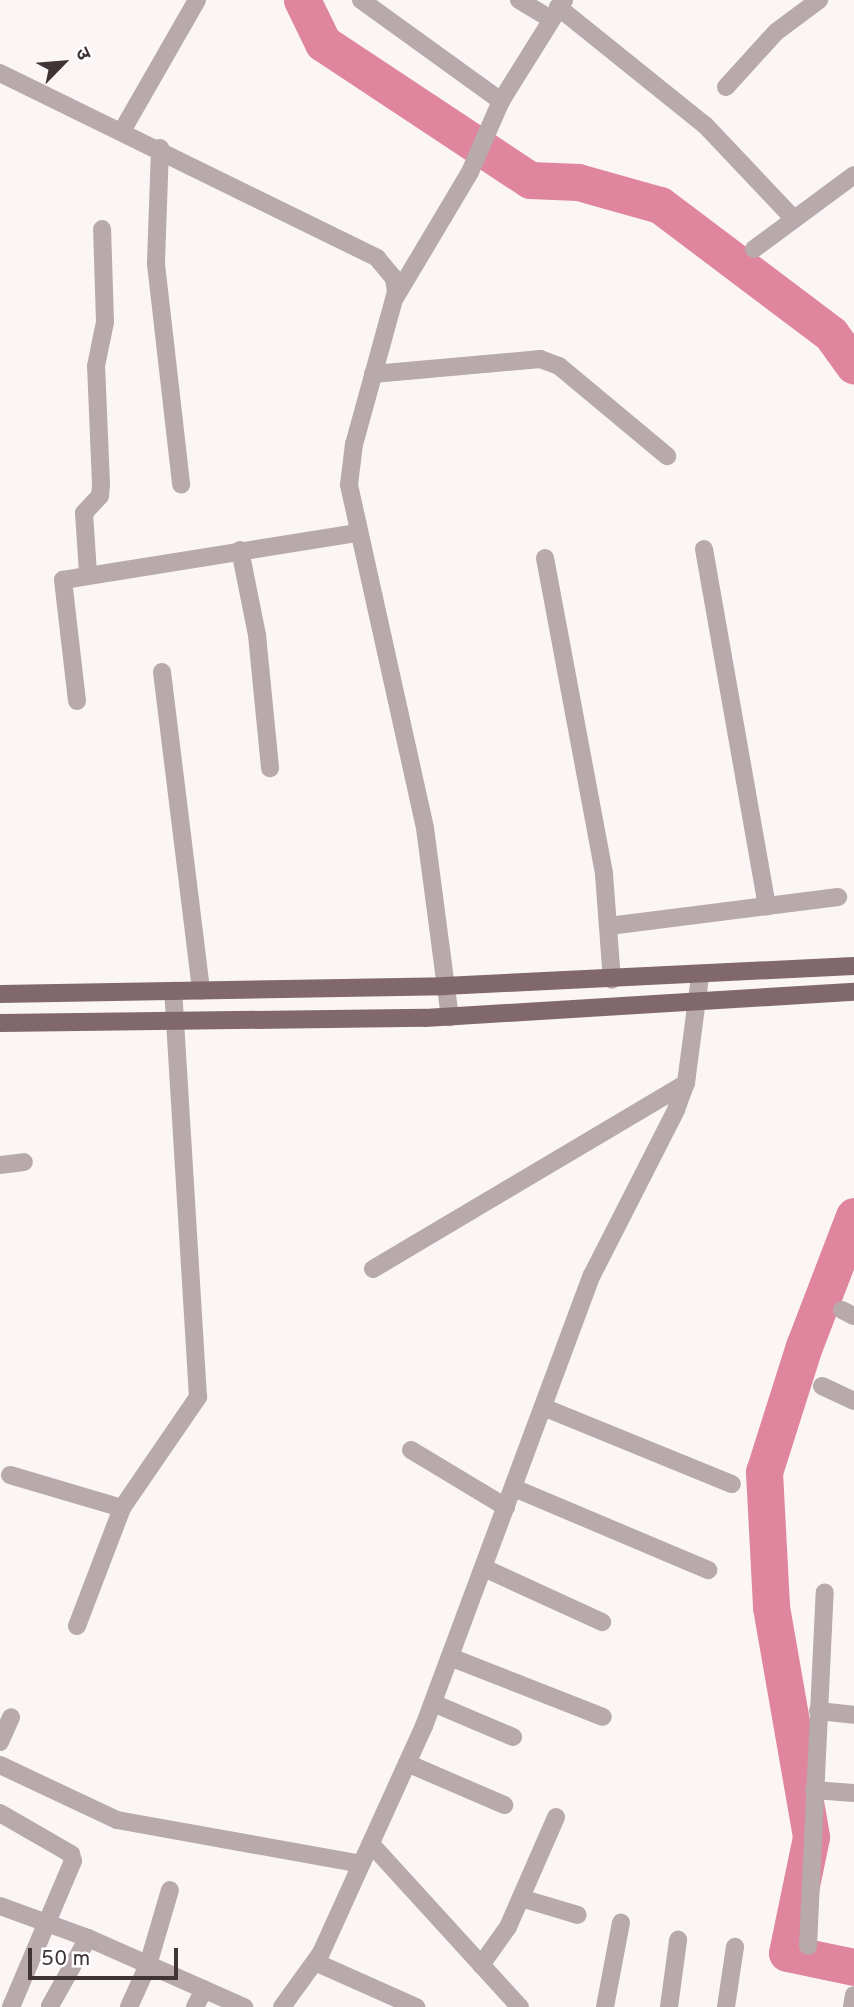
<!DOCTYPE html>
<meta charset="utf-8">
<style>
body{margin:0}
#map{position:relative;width:854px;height:2007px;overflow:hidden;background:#fbf5f6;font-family:Overpass,"Noto Sans Devanagari",sans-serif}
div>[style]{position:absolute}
.river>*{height:37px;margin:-18.5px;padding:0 18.5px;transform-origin:18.5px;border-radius:18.5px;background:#df859d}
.minor>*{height:18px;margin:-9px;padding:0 9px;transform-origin:9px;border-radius:9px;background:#b7a9ac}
.major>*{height:18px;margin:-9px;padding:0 9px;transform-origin:9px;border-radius:9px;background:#81686e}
span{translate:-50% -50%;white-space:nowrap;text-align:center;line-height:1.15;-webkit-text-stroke:5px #fff;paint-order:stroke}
.north{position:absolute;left:28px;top:28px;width:70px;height:70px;-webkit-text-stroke:5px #fff;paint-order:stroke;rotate:65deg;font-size:19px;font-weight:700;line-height:28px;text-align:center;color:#413437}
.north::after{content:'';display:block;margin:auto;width:24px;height:32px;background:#413437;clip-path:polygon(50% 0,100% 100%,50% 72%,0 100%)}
.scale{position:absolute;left:28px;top:1948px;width:150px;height:32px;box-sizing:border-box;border:4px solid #413437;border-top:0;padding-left:9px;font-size:21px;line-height:24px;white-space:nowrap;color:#413437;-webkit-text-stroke:5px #fff;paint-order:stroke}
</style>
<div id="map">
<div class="river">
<i style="left:302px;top:0;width:48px;rotate:64deg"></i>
<i style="left:323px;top:43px;width:248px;rotate:33.5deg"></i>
<i style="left:530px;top:180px;width:48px;rotate:2.4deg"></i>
<i style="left:578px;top:182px;width:85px;rotate:15.7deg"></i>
<i style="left:660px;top:205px;width:214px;rotate:37deg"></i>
<i style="left:831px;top:334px;width:39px;rotate:54deg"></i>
<i style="left:854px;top:1216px;width:139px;rotate:111deg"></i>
<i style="left:804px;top:1346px;width:132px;rotate:107.6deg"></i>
<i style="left:764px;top:1472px;width:135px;rotate:87deg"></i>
<i style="left:771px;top:1607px;width:233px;rotate:80.1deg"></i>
<i style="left:811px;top:1837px;width:118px;rotate:101.7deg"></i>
<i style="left:787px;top:1953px;width:68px;rotate:11.8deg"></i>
</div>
<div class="minor">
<i style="left:361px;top:0;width:173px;rotate:35.8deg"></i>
<i style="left:519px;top:0;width:37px;rotate:31deg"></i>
<i style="left:558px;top:7px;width:189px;rotate:38.8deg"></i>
<i style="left:705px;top:125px;width:129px;rotate:46.6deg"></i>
<i style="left:0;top:73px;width:420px;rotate:26.1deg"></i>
<i style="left:377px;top:258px;width:26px;rotate:50deg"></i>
<i style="left:394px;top:278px;width:14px;rotate:82deg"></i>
<i style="left:396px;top:292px;width:158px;rotate:105.4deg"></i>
<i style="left:354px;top:444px;width:41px;rotate:97deg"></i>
<i style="left:349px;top:485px;width:351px;rotate:77.5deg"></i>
<i style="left:425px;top:828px;width:191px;rotate:82.5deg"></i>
<i style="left:726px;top:87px;width:74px;rotate:-47.7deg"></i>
<i style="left:776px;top:32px;width:54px;rotate:-36.7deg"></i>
<i style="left:122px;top:131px;width:151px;rotate:-60.2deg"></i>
<i style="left:160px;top:148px;width:116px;rotate:92deg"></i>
<i style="left:156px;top:264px;width:222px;rotate:83.5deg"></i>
<i style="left:754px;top:249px;width:124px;rotate:-36.5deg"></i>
<i style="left:395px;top:298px;width:147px;rotate:-59.2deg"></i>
<i style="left:470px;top:172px;width:77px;rotate:-66.4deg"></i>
<i style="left:501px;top:101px;width:119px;rotate:-58deg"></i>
<i style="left:373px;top:374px;width:168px;rotate:-5.1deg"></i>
<i style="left:540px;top:359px;width:20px;rotate:20deg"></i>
<i style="left:559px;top:366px;width:141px;rotate:39.8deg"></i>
<i style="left:704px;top:549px;width:363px;rotate:80deg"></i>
<i style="left:240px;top:550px;width:87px;rotate:78.7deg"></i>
<i style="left:257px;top:635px;width:134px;rotate:84.4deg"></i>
<i style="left:545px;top:558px;width:321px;rotate:79.4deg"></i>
<i style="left:604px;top:874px;width:106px;rotate:85.7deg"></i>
<i style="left:88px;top:573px;width:60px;rotate:-93.8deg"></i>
<i style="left:84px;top:513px;width:23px;rotate:-47deg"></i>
<i style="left:100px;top:496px;width:12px;rotate:-85deg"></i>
<i style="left:101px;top:484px;width:118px;rotate:-92.4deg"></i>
<i style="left:96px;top:366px;width:45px;rotate:-78.4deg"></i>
<i style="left:105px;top:322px;width:93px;rotate:-91.8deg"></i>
<i style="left:162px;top:672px;width:321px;rotate:83deg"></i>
<i style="left:77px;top:701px;width:122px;rotate:-96.6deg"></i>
<i style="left:63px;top:580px;width:298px;rotate:-9.1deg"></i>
<i style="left:609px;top:926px;width:231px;rotate:-7.2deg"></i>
<i style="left:0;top:1165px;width:24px;rotate:-7deg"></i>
<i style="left:373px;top:1269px;width:364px;rotate:-30.7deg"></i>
<i style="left:842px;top:1310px;width:13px;rotate:27deg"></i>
<i style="left:822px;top:1386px;width:35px;rotate:25deg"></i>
<i style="left:543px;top:1407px;width:204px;rotate:22.2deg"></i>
<i style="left:411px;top:1450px;width:111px;rotate:31deg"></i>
<i style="left:10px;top:1475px;width:117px;rotate:16.4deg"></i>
<i style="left:514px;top:1488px;width:211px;rotate:22.9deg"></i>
<i style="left:484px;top:1568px;width:130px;rotate:24.6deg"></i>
<i style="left:77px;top:1626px;width:126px;rotate:-69.1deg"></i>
<i style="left:122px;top:1508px;width:135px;rotate:-55.6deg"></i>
<i style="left:198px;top:1397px;width:407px;rotate:-93.5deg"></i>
<i style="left:450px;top:1657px;width:164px;rotate:21.4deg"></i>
<i style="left:433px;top:1703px;width:87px;rotate:23deg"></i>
<i style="left:818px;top:1711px;width:36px;rotate:6deg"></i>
<i style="left:0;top:1742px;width:27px;rotate:-66deg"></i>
<i style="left:407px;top:1763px;width:106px;rotate:23.4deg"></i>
<i style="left:0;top:1765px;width:129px;rotate:25.2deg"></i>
<i style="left:117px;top:1820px;width:248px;rotate:10.2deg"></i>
<i style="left:814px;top:1790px;width:40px;rotate:4.3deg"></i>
<i style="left:0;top:1813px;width:82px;rotate:30deg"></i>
<i style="left:71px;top:1854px;width:7px;rotate:74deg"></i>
<i style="left:73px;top:1861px;width:159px;rotate:113deg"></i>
<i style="left:371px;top:1844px;width:221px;rotate:47.6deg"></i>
<i style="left:521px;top:1898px;width:59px;rotate:16.6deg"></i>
<i style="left:0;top:1906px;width:94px;rotate:20deg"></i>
<i style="left:88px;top:1938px;width:171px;rotate:23.9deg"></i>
<i style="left:808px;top:1946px;width:354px;rotate:-87.3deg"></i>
<i style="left:315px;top:1962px;width:111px;rotate:24deg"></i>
<i style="left:481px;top:1965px;width:47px;rotate:-54.6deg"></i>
<i style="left:508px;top:1927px;width:120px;rotate:-66.4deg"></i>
<i style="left:50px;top:2006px;width:78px;rotate:-60.8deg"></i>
<i style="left:129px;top:2007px;width:46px;rotate:-65.7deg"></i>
<i style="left:148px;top:1965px;width:78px;rotate:-73.7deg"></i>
<i style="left:195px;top:2007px;width:20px;rotate:-63deg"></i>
<i style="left:282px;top:2007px;width:67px;rotate:-54.2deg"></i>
<i style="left:321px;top:1953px;width:249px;rotate:-65.6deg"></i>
<i style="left:424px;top:1726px;width:481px;rotate:-69.6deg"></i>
<i style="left:592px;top:1275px;width:185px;rotate:-63deg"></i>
<i style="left:676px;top:1110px;width:29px;rotate:-70deg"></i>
<i style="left:686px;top:1083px;width:107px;rotate:-82.5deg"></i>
<i style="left:605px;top:2007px;width:86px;rotate:-79.3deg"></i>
<i style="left:669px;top:2007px;width:68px;rotate:-82.3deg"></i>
<i style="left:726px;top:2007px;width:61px;rotate:-81.5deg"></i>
<i style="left:852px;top:2007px;width:12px;rotate:-81deg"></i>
</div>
<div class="major">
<i style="left:0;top:994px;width:444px;rotate:-1deg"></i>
<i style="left:444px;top:986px;width:410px;rotate:-2.8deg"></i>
<i style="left:0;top:1023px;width:425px;rotate:-0.7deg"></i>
<i style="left:425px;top:1018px;width:430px;rotate:-3.5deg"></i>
</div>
<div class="north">उ</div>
<div class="scale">50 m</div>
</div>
